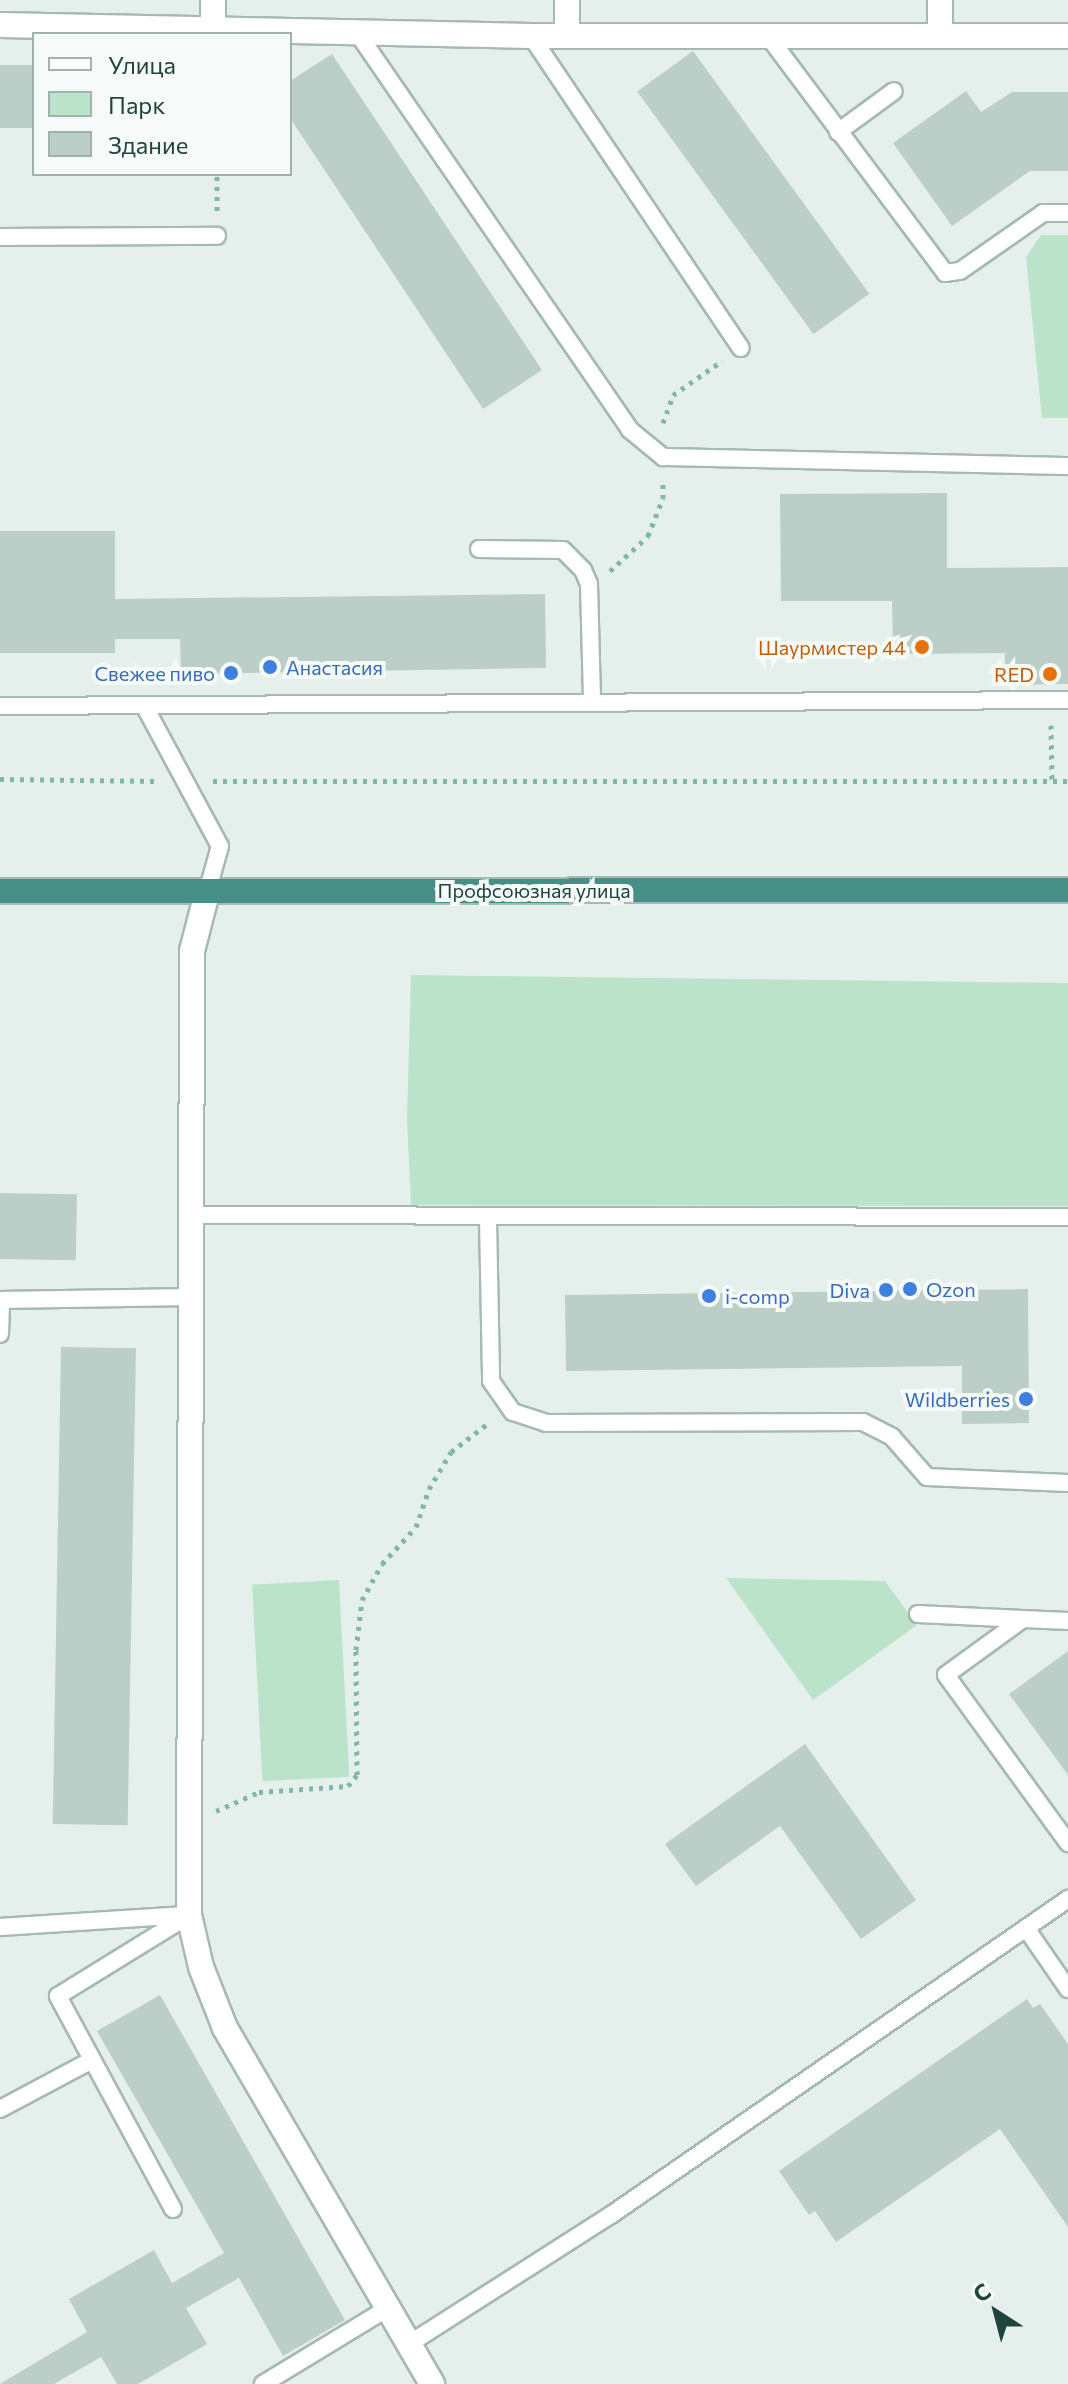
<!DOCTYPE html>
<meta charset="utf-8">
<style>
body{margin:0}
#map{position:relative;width:1068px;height:2384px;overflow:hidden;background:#e5f0ec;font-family:Commissioner,sans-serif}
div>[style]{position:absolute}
.green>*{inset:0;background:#bbe3ca;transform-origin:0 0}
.building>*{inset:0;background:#bccec8;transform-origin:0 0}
.path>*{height:5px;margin-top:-2.5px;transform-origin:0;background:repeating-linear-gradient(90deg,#81b7ab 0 4px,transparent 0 10px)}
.roads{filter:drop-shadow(2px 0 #a6b9b4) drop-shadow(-2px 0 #a6b9b4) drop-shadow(0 2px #a6b9b4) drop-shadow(0 -2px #a6b9b4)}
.service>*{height:16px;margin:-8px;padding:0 8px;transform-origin:8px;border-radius:8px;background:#fff}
.minor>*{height:24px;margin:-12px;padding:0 12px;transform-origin:12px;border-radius:12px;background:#fff}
.trunk>*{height:24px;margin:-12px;padding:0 12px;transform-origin:12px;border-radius:12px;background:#468f86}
.dots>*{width:22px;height:22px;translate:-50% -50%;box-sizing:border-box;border:4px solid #f6fbf9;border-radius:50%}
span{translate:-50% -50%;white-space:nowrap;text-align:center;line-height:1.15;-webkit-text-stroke:8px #f6fbf9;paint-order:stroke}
.food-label{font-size:20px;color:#c56008}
.right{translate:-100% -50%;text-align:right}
.shop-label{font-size:20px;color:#366cbe}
.left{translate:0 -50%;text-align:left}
.street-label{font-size:20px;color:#21443e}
.legend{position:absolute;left:32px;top:32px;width:260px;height:144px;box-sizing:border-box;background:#f6fbf9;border:2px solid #a1b2ae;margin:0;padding:10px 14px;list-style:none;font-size:24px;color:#21443e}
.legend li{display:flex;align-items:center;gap:16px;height:40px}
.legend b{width:40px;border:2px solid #a1b2ae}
.north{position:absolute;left:956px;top:2272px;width:80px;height:80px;-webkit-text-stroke:6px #f6fbf9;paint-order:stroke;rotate:324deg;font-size:22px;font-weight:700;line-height:32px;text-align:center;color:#21443e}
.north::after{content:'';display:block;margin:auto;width:28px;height:36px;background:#21443e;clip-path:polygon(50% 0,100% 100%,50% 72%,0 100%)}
</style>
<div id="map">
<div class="green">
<i style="clip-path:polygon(1041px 235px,1068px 235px,1068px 418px,1042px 418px,1026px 257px)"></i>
<i style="clip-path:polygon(411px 975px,1068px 983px,1068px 1206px,411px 1205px,407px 1119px)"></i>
<i style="clip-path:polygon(726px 1578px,885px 1581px,917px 1625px,813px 1700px)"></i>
<i style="left:339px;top:1580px;width:197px;height:87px;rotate:87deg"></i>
</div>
<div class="building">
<i style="left:693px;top:51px;width:300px;height:69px;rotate:54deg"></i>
<i style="clip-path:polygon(332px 54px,542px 370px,483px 409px,290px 118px,290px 81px)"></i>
<i style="left:34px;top:65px;width:63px;height:34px;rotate:90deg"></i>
<i style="clip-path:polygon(966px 91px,981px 112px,1012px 92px,1068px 92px,1068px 171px,1030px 171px,952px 226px,893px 143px)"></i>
<i style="clip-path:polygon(947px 493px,947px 568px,1068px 567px,1068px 684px,1005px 685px,1005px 653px,893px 654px,892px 601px,781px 601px,780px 494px)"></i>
<i style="clip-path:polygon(0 531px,115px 531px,115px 599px,545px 594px,546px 668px,181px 674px,180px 639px,115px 639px,115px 653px,0 653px)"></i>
<i style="left:0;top:1193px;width:77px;height:66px;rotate:1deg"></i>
<i style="clip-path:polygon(1028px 1289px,1029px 1423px,962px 1424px,962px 1366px,566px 1371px,565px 1295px)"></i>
<i style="left:61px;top:1347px;width:75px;height:477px;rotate:1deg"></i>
<i style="clip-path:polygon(1068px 1651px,1068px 1775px,1009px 1694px)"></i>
<i style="clip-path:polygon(805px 1744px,916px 1900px,861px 1939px,780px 1826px,696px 1886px,665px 1844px)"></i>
<i style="clip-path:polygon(160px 1995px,345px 2320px,283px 2356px,239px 2278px,186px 2308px,207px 2344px,138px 2384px,117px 2384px,101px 2357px,54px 2384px,0 2384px,87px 2332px,69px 2299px,154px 2250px,172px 2283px,224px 2253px,97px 2031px)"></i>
<i style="clip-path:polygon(1027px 1999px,1033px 2008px,1040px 2004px,1068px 2044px,1068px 2227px,1000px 2129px,836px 2242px,815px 2211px,809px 2215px,779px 2171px)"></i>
</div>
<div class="path">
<i style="left:217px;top:211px;width:37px;rotate:-90deg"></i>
<i style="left:663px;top:423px;width:30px;rotate:-70deg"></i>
<i style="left:673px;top:395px;width:60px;rotate:-34.8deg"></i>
<i style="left:610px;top:571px;width:52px;rotate:-42.6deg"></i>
<i style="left:648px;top:536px;width:41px;rotate:-68.5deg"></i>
<i style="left:663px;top:498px;width:17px;rotate:-90deg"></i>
<i style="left:1051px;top:725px;width:55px;rotate:89deg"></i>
<i style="left:0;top:779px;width:159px;rotate:0.7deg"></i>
<i style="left:213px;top:781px;width:855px"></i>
<i style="left:216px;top:1811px;width:47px;rotate:-23.8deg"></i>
<i style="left:259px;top:1792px;width:89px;rotate:-3.9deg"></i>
<i style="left:348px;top:1786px;width:14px;rotate:-51deg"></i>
<i style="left:357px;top:1775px;width:125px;rotate:-90.5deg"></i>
<i style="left:356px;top:1650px;width:50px;rotate:-83.2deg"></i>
<i style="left:362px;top:1600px;width:41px;rotate:-60.9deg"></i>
<i style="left:382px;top:1564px;width:50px;rotate:-47.4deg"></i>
<i style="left:416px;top:1527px;width:40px;rotate:-71.1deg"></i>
<i style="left:429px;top:1489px;width:43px;rotate:-59.3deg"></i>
<i style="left:451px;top:1452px;width:49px;rotate:-37.6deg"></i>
</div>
<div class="roads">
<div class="service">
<i style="left:354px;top:28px;width:488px;rotate:55.5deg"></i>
<i style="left:630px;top:430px;width:43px;rotate:39.3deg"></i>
<i style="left:663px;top:457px;width:405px;rotate:1.3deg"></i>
<i style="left:531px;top:36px;width:376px;rotate:56.1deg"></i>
<i style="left:768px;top:36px;width:296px;rotate:53.2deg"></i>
<i style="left:945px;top:273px;width:15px;rotate:-8deg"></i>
<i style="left:960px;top:271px;width:101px;rotate:-34.9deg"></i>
<i style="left:1043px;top:213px;width:25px"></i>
<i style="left:838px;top:132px;width:69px;rotate:-36.2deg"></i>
<i style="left:0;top:237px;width:217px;rotate:-0.3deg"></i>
<i style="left:479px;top:549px;width:84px;rotate:0.7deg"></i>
<i style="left:563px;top:550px;width:28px;rotate:45deg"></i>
<i style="left:583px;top:570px;width:15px;rotate:67deg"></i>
<i style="left:589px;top:584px;width:116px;rotate:88.5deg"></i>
<i style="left:0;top:706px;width:1068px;rotate:-0.32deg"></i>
<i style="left:145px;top:707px;width:158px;rotate:61.7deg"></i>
<i style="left:220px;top:846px;width:45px;rotate:105.6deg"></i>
<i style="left:192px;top:1215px;width:876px;rotate:0.13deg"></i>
<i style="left:488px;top:1219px;width:162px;rotate:88.9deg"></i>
<i style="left:491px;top:1381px;width:38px;rotate:55deg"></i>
<i style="left:513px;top:1412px;width:35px;rotate:18deg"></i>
<i style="left:546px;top:1423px;width:317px;rotate:-0.2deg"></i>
<i style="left:863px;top:1422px;width:33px;rotate:27deg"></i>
<i style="left:892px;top:1437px;width:53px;rotate:48.8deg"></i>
<i style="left:927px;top:1477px;width:141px;rotate:2.4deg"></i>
<i style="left:0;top:1300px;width:191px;rotate:-0.9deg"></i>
<i style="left:0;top:1334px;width:34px;rotate:-88deg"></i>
<i style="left:918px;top:1614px;width:105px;rotate:2.7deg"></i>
<i style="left:1068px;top:1621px;width:45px;rotate:-177.5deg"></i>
<i style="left:1023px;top:1619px;width:95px;rotate:144deg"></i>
<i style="left:946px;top:1675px;width:208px;rotate:54deg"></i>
<i style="left:0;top:1927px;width:186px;rotate:-3.7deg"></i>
<i style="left:1026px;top:1928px;width:74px;rotate:55.5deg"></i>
<i style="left:0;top:2109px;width:104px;rotate:-28deg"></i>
<i style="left:173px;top:2209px;width:242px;rotate:-118.4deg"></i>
<i style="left:58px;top:1996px;width:154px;rotate:-31.7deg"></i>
<i style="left:409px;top:2344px;width:240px;rotate:-32.6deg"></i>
<i style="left:611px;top:2215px;width:556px;rotate:-34.66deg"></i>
<i style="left:263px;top:2384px;width:146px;rotate:-31.3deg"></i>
</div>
<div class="minor">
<i style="left:213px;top:0;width:27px;rotate:90deg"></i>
<i style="left:0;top:25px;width:531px;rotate:1.19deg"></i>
<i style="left:531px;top:36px;width:537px"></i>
<i style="left:567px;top:35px;width:35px;rotate:-90deg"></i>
<i style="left:940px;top:36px;width:36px;rotate:-90deg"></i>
<i style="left:208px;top:889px;width:64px;rotate:104.5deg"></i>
<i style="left:192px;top:951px;width:964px;rotate:90.18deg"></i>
<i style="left:189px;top:1915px;width:53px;rotate:77deg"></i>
<i style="left:201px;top:1967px;width:66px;rotate:68.5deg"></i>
<i style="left:225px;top:2028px;width:412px;rotate:59.8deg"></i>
</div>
<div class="trunk">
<i style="left:0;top:891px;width:1068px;rotate:-0.05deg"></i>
</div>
</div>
<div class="dots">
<i style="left:922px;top:647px;background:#e8710a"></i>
<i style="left:270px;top:667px;background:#3f7fe0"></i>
<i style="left:231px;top:673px;background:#3f7fe0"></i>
<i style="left:1050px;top:674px;background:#e8710a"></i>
<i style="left:910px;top:1289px;background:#3f7fe0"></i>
<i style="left:886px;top:1290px;background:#3f7fe0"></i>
<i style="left:709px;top:1296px;background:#3f7fe0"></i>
<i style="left:1026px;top:1399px;background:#3f7fe0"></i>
</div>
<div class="food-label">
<span class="right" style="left:906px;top:647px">Шаурмистер 44</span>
<span class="right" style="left:1034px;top:674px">RED</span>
</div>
<div class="shop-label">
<span class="left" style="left:286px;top:667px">Анастасия</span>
<span class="right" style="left:215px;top:673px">Свежее пиво</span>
<span class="left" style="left:926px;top:1289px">Ozon</span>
<span class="right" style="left:870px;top:1290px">Diva</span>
<span class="left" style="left:725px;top:1296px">i-comp</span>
<span class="right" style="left:1010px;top:1399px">Wildberries</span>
</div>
<div class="street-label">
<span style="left:534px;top:890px">Профсоюзная улица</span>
</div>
<ul class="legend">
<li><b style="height:10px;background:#fff"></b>Улица</li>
<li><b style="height:22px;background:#bbe3ca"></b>Парк</li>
<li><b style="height:22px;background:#bccec8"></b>Здание</li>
</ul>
<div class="north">С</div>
</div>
